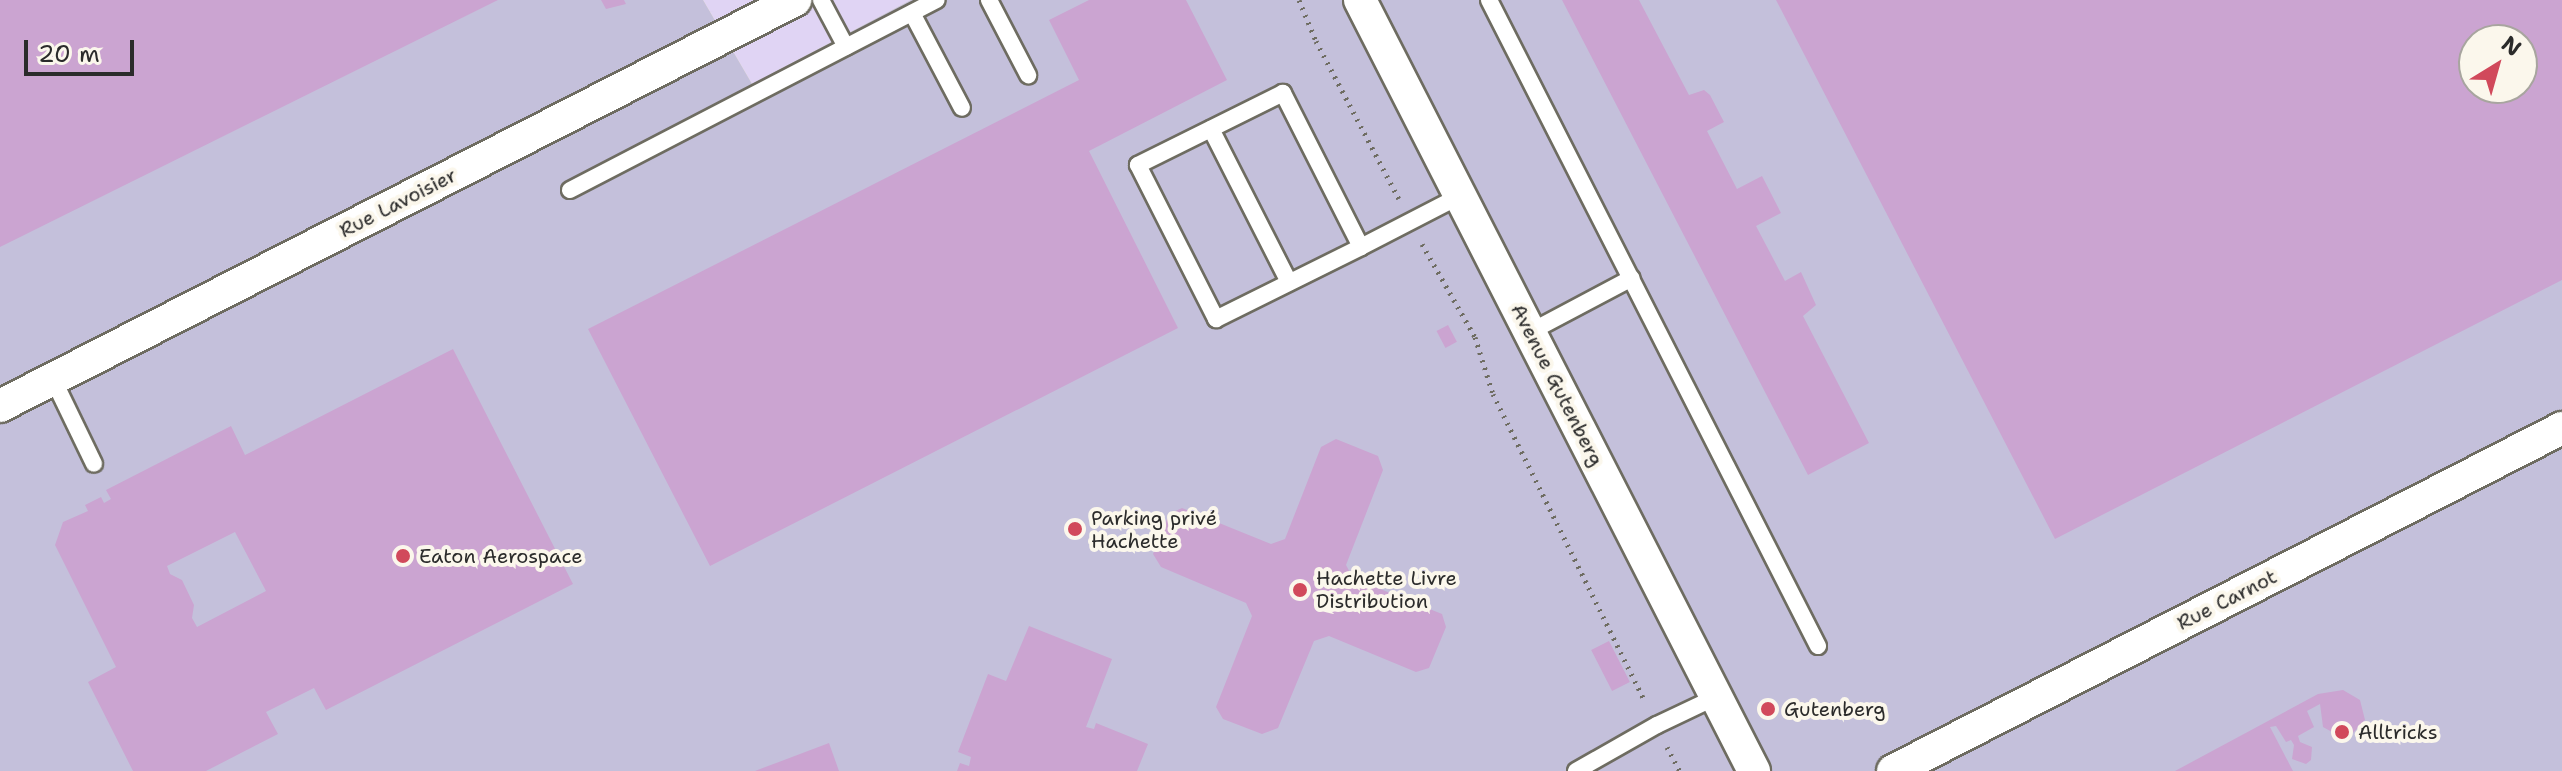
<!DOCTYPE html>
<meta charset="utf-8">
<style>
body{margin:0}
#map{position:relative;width:2562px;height:771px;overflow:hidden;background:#eae4c4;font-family:"Shantell Sans",sans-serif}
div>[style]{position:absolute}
.built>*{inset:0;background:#e0d4f4}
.industrial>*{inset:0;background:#c4c0db}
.building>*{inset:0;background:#cba4d1;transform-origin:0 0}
.path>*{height:5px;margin-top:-2.5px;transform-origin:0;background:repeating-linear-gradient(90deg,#6e6c61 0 2px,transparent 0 8px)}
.roads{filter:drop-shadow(2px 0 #6e6c61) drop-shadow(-2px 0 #6e6c61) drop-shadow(0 2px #6e6c61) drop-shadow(0 -2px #6e6c61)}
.lane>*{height:16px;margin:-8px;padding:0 8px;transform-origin:8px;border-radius:8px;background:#fff}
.street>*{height:32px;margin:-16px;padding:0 16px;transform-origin:16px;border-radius:16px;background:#fff}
.dots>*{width:22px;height:22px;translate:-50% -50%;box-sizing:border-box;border:4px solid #fbf7ec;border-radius:50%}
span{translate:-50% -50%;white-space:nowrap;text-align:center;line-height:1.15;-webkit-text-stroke:8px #fbf7ec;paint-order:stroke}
.street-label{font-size:20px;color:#2b2b2b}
.poi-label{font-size:20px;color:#2b2b2b}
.left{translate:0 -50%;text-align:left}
.north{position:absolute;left:2458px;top:24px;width:80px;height:80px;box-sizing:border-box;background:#fbf7ec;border:2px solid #a8a59f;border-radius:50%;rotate:37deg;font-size:22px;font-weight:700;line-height:32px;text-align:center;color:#2b2b2b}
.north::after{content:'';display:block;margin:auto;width:28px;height:36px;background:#d1495b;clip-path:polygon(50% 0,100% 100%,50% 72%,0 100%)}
.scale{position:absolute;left:24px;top:40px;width:110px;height:36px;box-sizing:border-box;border:4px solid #2b2b2b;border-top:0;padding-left:10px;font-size:24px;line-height:28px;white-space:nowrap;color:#2b2b2b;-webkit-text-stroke:6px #fbf7ec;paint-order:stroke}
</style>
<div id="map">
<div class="built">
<i style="clip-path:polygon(703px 0,911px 0,752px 84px)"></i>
</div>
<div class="industrial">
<i style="clip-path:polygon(evenodd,0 0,703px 0,752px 84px,911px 0,2562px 0,2562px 771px,0 771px,0 0,2474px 40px,2522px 40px,2522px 88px,2474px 88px,2474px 40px)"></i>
</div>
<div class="building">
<i style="clip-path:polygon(0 0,498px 0,0 247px)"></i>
<i style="clip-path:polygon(601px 0,624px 0,626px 4px,606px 9px)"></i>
<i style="clip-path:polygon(1089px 0,1186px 0,1227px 80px,1089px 151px,1178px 328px,710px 566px,588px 329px,1079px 80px,1049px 20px)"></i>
<i style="clip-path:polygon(1562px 0,1639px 0,1689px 95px,1704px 90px,1710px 95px,1724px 122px,1707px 131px,1737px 189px,1762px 176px,1781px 213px,1756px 226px,1785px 281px,1801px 272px,1816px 305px,1803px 316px,1869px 443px,1808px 475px)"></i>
<i style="clip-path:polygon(evenodd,1776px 0,2562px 0,2562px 280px,2055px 539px,1776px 0,2474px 40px,2522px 40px,2522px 88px,2474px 88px,2474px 40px)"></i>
<i style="left:1448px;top:325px;width:19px;height:13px;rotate:62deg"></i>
<i style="clip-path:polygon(evenodd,453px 349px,573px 584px,326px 710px,314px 688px,266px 712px,278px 734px,206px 771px,133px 771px,88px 682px,116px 667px,55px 545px,63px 522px,88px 511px,85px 505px,101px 497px,104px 503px,111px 499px,106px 490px,231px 426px,245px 455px,453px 349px,235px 532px,266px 591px,197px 627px,192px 618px,194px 605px,182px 580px,170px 574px,167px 566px,235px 532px)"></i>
<i style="clip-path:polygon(1336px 439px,1378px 456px,1383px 470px,1346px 565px,1353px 578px,1442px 614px,1446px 627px,1429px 668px,1416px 672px,1329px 636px,1314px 641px,1278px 728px,1262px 734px,1223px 719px,1216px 707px,1252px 616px,1246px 603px,1161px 567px,1153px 554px,1169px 514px,1182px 508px,1271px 544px,1285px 539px,1321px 447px)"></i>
<i style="clip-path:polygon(1029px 626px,1112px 659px,1086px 727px,1094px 729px,1096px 723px,1148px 744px,1137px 771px,957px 771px,960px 763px,969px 766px,971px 757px,958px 752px,988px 674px,1006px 681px)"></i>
<i style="left:1609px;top:641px;width:46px;height:20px;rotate:63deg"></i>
<i style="clip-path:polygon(2343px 690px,2360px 700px,2365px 720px,2351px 735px,2341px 737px,2323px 727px,2320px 704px,2307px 711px,2314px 727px,2298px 736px,2300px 742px,2312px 747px,2311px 760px,2306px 764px,2292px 759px,2294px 745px,2291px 740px,2286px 742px,2276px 726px,2270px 727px,2293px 771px,2175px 771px,2318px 694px)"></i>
<i style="clip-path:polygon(829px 743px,839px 771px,755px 771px)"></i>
</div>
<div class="path">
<i style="left:1299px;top:0;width:44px;rotate:67.5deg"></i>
<i style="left:1316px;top:41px;width:178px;rotate:62.3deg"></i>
<i style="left:1422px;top:244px;width:107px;rotate:60.3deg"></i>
<i style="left:1475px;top:337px;width:60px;rotate:72.5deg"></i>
<i style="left:1493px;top:394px;width:343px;rotate:63.7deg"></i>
<i style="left:1667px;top:747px;width:27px;rotate:62deg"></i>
</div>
<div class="roads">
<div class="lane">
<i style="left:821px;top:0;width:53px;rotate:62deg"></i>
<i style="left:989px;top:0;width:85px;rotate:62.5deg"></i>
<i style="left:1489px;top:0;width:725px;rotate:63.01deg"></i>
<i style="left:912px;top:13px;width:107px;rotate:62.2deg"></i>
<i style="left:1211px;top:129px;width:172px;rotate:63deg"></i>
<i style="left:570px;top:190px;width:413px;rotate:-27.4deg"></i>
<i style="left:1361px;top:247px;width:173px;rotate:-116.9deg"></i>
<i style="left:1283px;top:93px;width:162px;rotate:153.6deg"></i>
<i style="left:1138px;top:165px;width:173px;rotate:63.1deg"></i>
<i style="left:1216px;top:319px;width:162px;rotate:-26.4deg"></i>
<i style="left:1361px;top:247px;width:111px;rotate:-27.3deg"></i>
<i style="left:1530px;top:332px;width:115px;rotate:-27.9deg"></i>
<i style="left:53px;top:379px;width:94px;rotate:64.2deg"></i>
<i style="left:1576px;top:771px;width:93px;rotate:-29.6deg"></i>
<i style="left:1657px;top:725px;width:65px;rotate:-25.4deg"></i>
</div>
<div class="street">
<i style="left:1360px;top:0;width:866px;rotate:62.93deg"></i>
<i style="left:0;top:406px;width:893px;rotate:-27.05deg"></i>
<i style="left:1893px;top:771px;width:752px;rotate:-27.14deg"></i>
</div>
</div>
<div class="dots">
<i style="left:1075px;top:529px;background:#d1495b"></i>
<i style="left:403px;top:556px;background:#d1495b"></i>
<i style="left:1300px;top:590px;background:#d1495b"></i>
<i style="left:1768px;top:709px;background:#d1495b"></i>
<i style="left:2342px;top:732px;background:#d1495b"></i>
</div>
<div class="street-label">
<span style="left:398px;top:203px;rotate:-27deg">Rue Lavoisier</span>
<span style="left:1557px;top:385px;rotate:63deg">Avenue Gutenberg</span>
<span style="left:2227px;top:600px;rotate:-27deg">Rue Carnot</span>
</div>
<div class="poi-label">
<span class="left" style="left:1091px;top:530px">Parking privé<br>Hachette</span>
<span class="left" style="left:419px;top:556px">Eaton Aerospace</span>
<span class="left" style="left:1316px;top:590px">Hachette Livre<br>Distribution</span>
<span class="left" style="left:1784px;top:709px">Gutenberg</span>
<span class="left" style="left:2358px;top:732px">Alltricks</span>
</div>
<div class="north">N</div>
<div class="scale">20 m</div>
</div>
